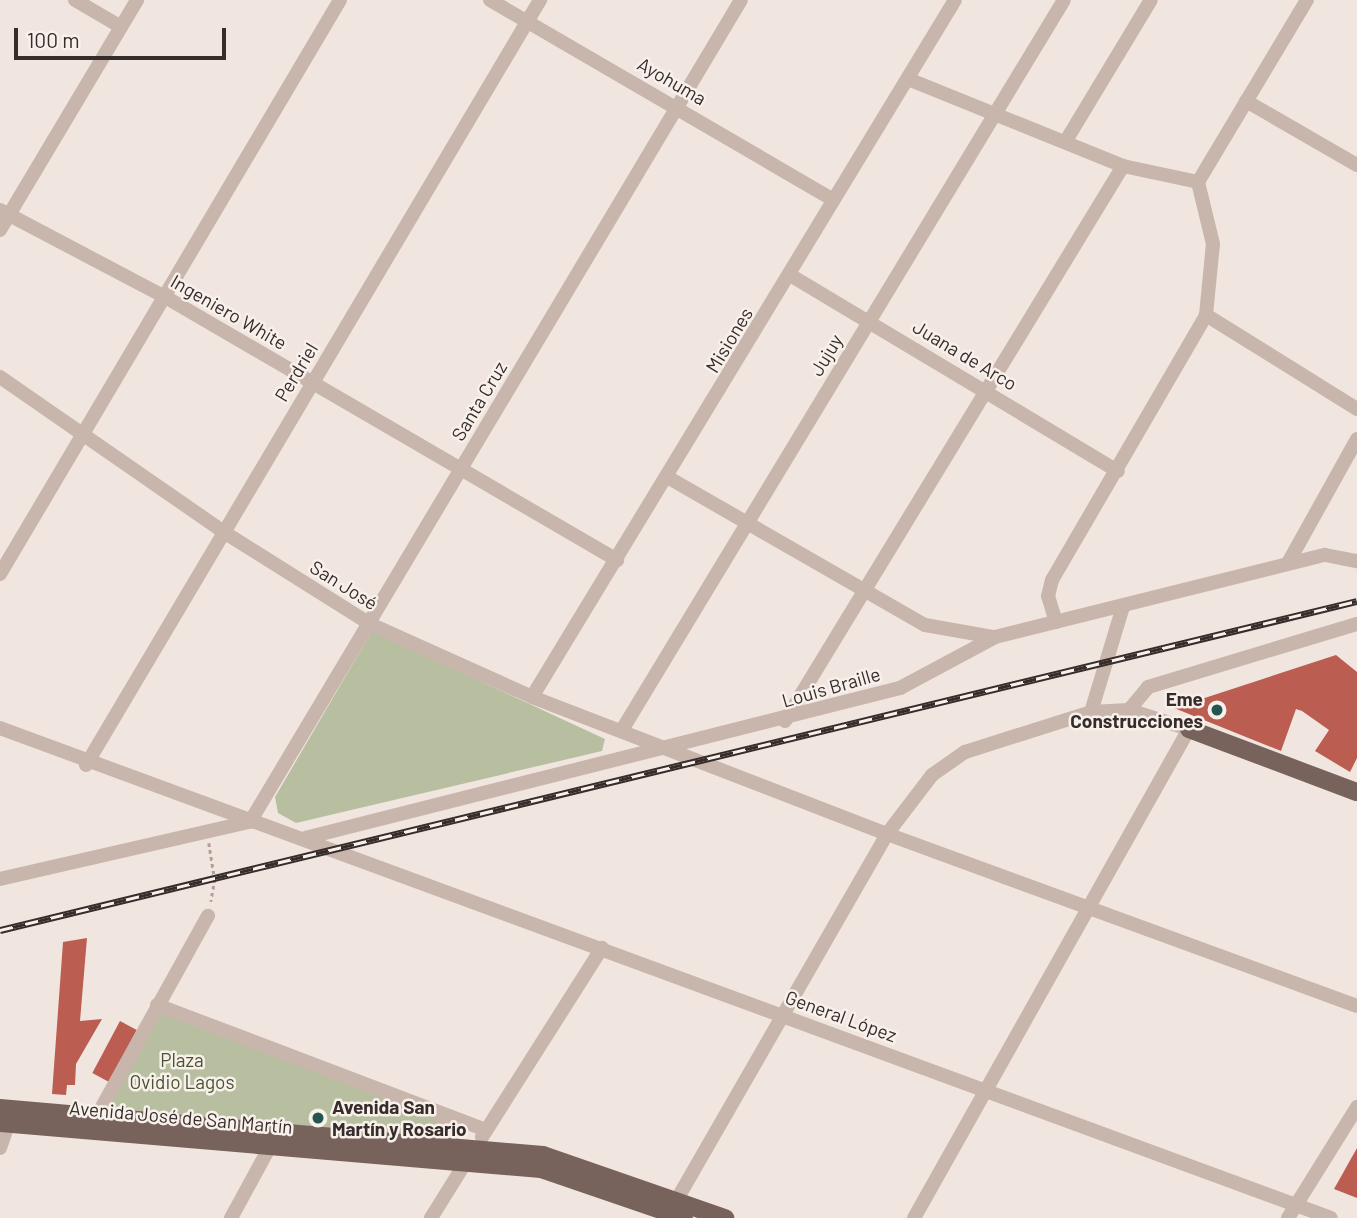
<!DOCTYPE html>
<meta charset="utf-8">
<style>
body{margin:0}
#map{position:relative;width:1357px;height:1218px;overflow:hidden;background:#f1e6df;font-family:Barlow,sans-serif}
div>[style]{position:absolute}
.green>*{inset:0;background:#b8bfa0}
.building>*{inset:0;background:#bc5d52;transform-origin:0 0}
.path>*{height:2.5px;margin-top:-1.25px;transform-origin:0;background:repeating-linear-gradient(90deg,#b49f96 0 3.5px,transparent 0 7px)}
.minor>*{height:14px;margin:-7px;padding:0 7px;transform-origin:7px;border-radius:7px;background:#c8b5ab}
.major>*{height:18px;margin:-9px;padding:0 9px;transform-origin:9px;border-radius:9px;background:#77625c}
.rail>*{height:7px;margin-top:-3.5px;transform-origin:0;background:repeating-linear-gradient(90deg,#f8f0eb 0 13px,#362c2a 0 26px);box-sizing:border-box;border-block:2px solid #362c2a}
.dots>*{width:19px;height:19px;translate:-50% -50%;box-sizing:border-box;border:4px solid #f8f0eb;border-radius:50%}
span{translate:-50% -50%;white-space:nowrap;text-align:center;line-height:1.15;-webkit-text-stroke:5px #f8f0eb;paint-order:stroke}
.street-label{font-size:19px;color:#362c2a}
.poi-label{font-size:19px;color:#362c2a;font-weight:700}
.right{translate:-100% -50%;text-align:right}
.left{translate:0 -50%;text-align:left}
.park-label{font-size:19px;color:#4a5330}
.scale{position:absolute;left:14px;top:28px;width:212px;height:32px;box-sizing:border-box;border:4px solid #362c2a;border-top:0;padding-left:9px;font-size:21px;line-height:24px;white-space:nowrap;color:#362c2a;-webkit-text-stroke:5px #f8f0eb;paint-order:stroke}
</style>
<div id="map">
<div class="green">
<i style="clip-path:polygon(372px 631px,605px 739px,602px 751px,296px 823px,278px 813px,275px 797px)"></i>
<i style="clip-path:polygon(157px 1005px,441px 1113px,444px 1138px,97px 1116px)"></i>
</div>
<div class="building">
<i style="clip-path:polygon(1336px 655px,1357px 672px,1357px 758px,1350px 772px,1315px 751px,1329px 730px,1302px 711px,1296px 709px,1281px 751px,1174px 708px)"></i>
<i style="clip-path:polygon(87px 938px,80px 1021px,102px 1019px,76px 1064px,75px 1085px,67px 1085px,66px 1095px,52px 1094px,63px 942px)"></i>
<i style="left:120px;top:1021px;width:19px;height:59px;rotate:28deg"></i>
<i style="clip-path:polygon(1357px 1148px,1357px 1198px,1334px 1189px)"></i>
</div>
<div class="path">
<i style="left:209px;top:843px;width:36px;rotate:81deg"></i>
<i style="left:215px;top:879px;width:23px;rotate:100deg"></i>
</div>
<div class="minor">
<i style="left:75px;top:0;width:53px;rotate:30.4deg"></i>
<i style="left:490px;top:0;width:397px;rotate:30.2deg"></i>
<i style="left:908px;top:79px;width:232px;rotate:22deg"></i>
<i style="left:1123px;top:166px;width:77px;rotate:12deg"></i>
<i style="left:1246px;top:101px;width:128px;rotate:30deg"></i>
<i style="left:1067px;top:139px;width:162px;rotate:-58.9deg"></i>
<i style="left:1198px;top:182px;width:212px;rotate:-59.1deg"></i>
<i style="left:0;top:210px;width:189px;rotate:27.8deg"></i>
<i style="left:167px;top:298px;width:521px;rotate:30.21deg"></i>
<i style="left:0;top:230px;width:268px;rotate:-59.2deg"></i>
<i style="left:790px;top:275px;width:382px;rotate:30.9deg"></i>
<i style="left:1206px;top:315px;width:178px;rotate:31.9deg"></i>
<i style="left:0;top:377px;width:270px;rotate:34.7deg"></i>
<i style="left:222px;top:531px;width:177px;rotate:32.1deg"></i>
<i style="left:372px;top:625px;width:175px;rotate:24.2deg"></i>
<i style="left:532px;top:697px;width:381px;rotate:21.1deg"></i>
<i style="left:887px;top:834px;width:500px;rotate:20.1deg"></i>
<i style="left:669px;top:478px;width:295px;rotate:29.9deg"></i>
<i style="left:925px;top:625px;width:70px;rotate:9.9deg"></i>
<i style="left:1288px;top:563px;width:142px;rotate:-60.9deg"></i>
<i style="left:0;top:574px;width:667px;rotate:-59.36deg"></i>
<i style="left:1056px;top:622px;width:27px;rotate:-107deg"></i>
<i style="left:1048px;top:596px;width:16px;rotate:-76deg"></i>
<i style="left:1052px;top:580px;width:306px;rotate:-59.8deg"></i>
<i style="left:1206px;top:315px;width:71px;rotate:-84.4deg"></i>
<i style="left:1213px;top:244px;width:64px;rotate:-103.6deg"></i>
<i style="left:532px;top:697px;width:815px;rotate:-58.75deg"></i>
<i style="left:1129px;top:710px;width:30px;rotate:-50deg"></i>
<i style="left:1148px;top:687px;width:218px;rotate:-16.8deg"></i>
<i style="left:1091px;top:712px;width:110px;rotate:-73.1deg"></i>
<i style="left:785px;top:721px;width:650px;rotate:-58.66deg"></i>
<i style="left:0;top:728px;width:1418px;rotate:20.21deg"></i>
<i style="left:622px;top:730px;width:853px;rotate:-58.81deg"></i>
<i style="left:86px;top:765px;width:890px;rotate:-59.31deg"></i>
<i style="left:250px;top:822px;width:957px;rotate:-59.15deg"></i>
<i style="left:305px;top:838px;width:614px;rotate:-14.15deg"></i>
<i style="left:900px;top:688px;width:108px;rotate:-28.2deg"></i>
<i style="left:995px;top:637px;width:340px;rotate:-14deg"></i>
<i style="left:1325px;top:555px;width:33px;rotate:11deg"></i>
<i style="left:0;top:879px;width:254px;rotate:-12.9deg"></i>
<i style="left:157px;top:1005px;width:352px;rotate:20.8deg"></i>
<i style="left:97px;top:1116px;width:229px;rotate:-61deg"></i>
<i style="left:482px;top:1137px;width:224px;rotate:-57.6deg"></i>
<i style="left:433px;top:1144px;width:13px;rotate:-29deg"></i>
<i style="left:444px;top:1138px;width:25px;rotate:-97deg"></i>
<i style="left:0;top:1148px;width:36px;rotate:-71deg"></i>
<i style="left:672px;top:1208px;width:431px;rotate:-60.1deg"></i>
<i style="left:887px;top:834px;width:74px;rotate:-52.7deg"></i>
<i style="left:932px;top:775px;width:40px;rotate:-34.9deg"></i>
<i style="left:965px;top:752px;width:132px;rotate:-17.6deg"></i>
<i style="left:1091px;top:712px;width:38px;rotate:-3deg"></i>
<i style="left:1129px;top:710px;width:63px;rotate:17.6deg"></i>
<i style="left:1189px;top:729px;width:561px;rotate:119.35deg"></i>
<i style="left:231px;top:1218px;width:90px;rotate:-61.4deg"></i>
<i style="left:431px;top:1218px;width:72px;rotate:-58.1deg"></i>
<i style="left:1288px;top:1218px;width:131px;rotate:-58.1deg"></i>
</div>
<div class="major">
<i style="left:1189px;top:729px;width:179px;rotate:20.6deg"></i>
<i style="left:0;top:1108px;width:545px;rotate:4.95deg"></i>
<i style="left:543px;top:1155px;width:193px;rotate:19.1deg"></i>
<i style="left:0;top:1123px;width:543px;rotate:4.86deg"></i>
<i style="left:541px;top:1169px;width:151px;rotate:18.9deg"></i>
</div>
<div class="rail">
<i style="left:0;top:930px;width:1396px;rotate:-13.63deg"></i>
</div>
<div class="dots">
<i style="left:1217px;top:710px;background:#235551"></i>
<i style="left:318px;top:1118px;background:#235551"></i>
</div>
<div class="street-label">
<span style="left:672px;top:81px;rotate:30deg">Ayohuma</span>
<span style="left:229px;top:312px;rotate:30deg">Ingeniero White</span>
<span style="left:729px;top:340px;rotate:-59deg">Misiones</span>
<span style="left:826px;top:355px;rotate:-59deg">Jujuy</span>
<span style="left:965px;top:355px;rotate:31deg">Juana de Arco</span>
<span style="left:296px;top:372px;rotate:-59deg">Perdriel</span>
<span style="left:479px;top:401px;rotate:-59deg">Santa Cruz</span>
<span style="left:344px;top:585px;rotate:32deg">San José</span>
<span style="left:831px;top:687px;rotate:-16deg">Louis Braille</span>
<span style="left:841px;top:1016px;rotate:20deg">General López</span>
<span style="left:181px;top:1117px;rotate:5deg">Avenida José de San Martín</span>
</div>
<div class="poi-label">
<span class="right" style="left:1203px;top:710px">Eme<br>Construcciones</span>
<span class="left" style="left:332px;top:1118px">Avenida San<br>Martín y Rosario</span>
</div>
<div class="park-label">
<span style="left:182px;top:1071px">Plaza<br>Ovidio Lagos</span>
</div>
<div class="scale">100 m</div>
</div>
